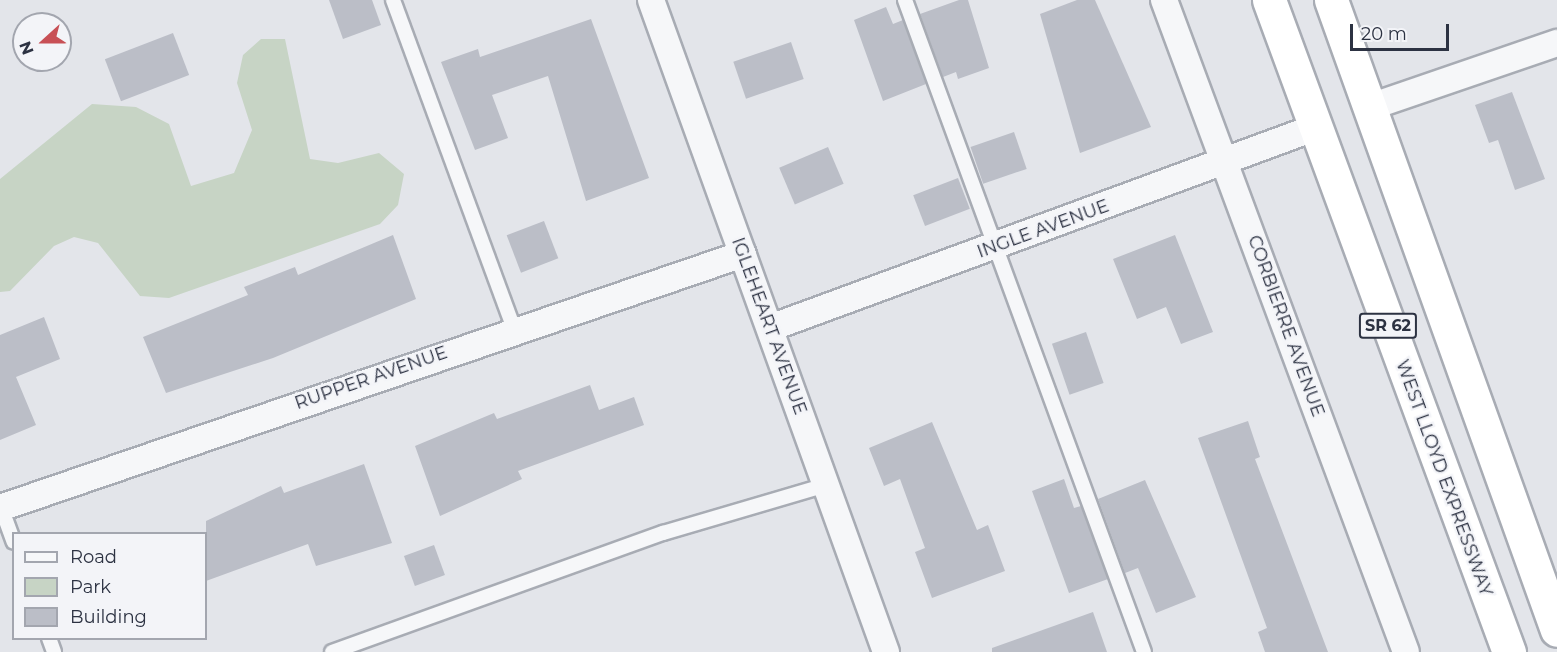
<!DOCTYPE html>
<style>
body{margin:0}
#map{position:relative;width:1557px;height:652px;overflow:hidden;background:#e3e5ea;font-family:Montserrat,sans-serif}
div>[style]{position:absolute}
.green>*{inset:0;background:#c7d4c5}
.building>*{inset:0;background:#bbbec7;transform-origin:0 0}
.roads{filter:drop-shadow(2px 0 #a8acb4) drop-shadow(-2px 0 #a8acb4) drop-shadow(0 2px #a8acb4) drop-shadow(0 -2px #a8acb4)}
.lane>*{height:14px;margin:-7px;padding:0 7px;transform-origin:7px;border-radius:7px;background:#f6f7f9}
.street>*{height:26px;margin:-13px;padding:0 13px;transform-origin:13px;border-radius:13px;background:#f6f7f9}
.highway>*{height:33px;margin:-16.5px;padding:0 16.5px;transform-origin:16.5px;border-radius:16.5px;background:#fff}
span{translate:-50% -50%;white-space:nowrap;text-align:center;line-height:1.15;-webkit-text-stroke:4.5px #f3f4f8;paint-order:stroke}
.shield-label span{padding:2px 4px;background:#f3f4f8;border:2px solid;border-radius:4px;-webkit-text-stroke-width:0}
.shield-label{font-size:16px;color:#2c3242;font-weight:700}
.street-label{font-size:18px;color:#2c3242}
.legend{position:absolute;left:12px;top:532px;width:195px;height:108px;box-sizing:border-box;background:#f3f4f8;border:2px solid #a3a6af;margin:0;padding:8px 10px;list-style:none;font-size:18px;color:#2c3242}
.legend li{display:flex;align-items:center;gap:12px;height:30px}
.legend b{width:30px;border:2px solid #a3a6af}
.north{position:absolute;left:12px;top:12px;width:60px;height:60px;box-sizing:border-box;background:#f3f4f8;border:2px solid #a3a6af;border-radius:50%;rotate:249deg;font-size:16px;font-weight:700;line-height:24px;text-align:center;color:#2c3242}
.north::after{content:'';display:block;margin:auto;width:21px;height:27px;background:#c85056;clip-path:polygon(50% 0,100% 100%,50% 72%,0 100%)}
.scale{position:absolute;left:1350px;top:24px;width:99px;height:27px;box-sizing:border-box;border:3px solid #2c3242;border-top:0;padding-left:8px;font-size:18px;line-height:21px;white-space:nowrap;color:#2c3242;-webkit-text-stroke:4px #f3f4f8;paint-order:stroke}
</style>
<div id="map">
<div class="green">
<i style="clip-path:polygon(261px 39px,285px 39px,310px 159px,338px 163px,379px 153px,404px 174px,398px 205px,380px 224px,169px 298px,140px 296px,98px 243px,74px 237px,54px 246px,10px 291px,0 292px,0 179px,92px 104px,136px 107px,169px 124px,191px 186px,234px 173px,252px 130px,237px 83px,243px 55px)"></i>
</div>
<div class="building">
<i style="clip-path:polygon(329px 0,372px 0,381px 25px,343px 39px)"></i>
<i style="clip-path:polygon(959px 0,968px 0,989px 68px,958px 79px,956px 72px,943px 77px,920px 14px)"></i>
<i style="clip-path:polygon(1077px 0,1095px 0,1151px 127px,1080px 153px,1040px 14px)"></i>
<i style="clip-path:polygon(886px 7px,893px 24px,903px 20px,926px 84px,883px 101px,854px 20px)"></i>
<i style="clip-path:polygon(591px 19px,649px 178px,586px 201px,548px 76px,492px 95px,508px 138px,475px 150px,441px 62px,478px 49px,480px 57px)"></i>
<i style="left:173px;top:33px;width:45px;height:73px;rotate:69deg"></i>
<i style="left:791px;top:42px;width:39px;height:61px;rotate:71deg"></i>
<i style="clip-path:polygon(1512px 92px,1545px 179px,1515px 190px,1498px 140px,1489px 143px,1475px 105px)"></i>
<i style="left:1014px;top:132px;width:39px;height:46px;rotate:71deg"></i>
<i style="left:828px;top:147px;width:40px;height:53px;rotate:67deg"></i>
<i style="left:958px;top:178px;width:33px;height:48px;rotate:69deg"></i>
<i style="left:544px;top:221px;width:40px;height:40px;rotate:69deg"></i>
<i style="clip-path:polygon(393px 235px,416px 299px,273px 358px,166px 393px,143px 337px,248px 295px,244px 287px,295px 267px,298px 275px)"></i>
<i style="clip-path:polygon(1175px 235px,1213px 332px,1181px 344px,1166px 307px,1137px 319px,1113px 259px)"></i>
<i style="clip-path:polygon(44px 317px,60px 359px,16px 377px,36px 425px,0 440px,0 335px)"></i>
<i style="left:1086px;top:332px;width:54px;height:36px;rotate:71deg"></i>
<i style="clip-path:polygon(590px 385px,599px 410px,634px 397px,644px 425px,518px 471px,522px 479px,440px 516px,415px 446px,494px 413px,497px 419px)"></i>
<i style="clip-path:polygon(1248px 421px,1260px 457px,1255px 459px,1328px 652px,1265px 652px,1258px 632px,1267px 628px,1198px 438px)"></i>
<i style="clip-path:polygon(932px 422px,977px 530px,988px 525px,1005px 571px,932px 598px,915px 552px,925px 548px,900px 479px,884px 486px,869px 448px)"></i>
<i style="clip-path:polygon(364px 464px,392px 543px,316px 566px,308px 544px,206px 581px,206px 521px,281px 486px,284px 493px)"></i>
<i style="clip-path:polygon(1064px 479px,1074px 508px,1081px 506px,1108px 579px,1069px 593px,1032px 491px)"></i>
<i style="clip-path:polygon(1145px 480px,1196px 597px,1156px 613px,1138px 568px,1125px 573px,1098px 499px)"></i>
<i style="left:434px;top:545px;width:32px;height:32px;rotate:70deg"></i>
<i style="clip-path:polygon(1093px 612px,1107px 652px,992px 652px,992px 648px)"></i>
</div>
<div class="roads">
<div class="lane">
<i style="left:393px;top:0;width:351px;rotate:69.8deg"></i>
<i style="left:905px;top:0;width:694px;rotate:69.87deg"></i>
<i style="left:1px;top:507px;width:37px;rotate:70deg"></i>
<i style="left:49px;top:638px;width:15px;rotate:70deg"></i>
<i style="left:332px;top:652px;width:352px;rotate:-19.8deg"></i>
<i style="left:663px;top:533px;width:170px;rotate:-16.4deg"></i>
</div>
<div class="street">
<i style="left:651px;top:0;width:693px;rotate:70.18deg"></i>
<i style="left:1164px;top:0;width:695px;rotate:69.64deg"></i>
<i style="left:1370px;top:107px;width:198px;rotate:-18.9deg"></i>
<i style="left:770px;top:328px;width:580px;rotate:-20.19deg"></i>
<i style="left:0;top:508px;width:785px;rotate:-18.87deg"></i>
</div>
<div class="highway">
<i style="left:1269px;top:0;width:695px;rotate:69.79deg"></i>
<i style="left:1331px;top:0;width:669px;rotate:70.27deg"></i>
</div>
</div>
<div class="shield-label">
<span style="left:1388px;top:326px">SR 62</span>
</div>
<div class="street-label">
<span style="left:1043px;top:229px;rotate:-20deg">INGLE AVENUE</span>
<span style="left:769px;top:326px;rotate:70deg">IGLEHEART AVENUE</span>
<span style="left:1286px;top:326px;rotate:70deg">CORBIERRE AVENUE</span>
<span style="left:371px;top:378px;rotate:-19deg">RUPPER AVENUE</span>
<span style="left:1444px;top:478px;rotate:70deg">WEST LLOYD EXPRESSWAY</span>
</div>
<ul class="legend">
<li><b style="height:8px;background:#f6f7f9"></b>Road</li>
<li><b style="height:16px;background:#c7d4c5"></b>Park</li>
<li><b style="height:16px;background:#bbbec7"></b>Building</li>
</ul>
<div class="north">N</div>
<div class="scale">20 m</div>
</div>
